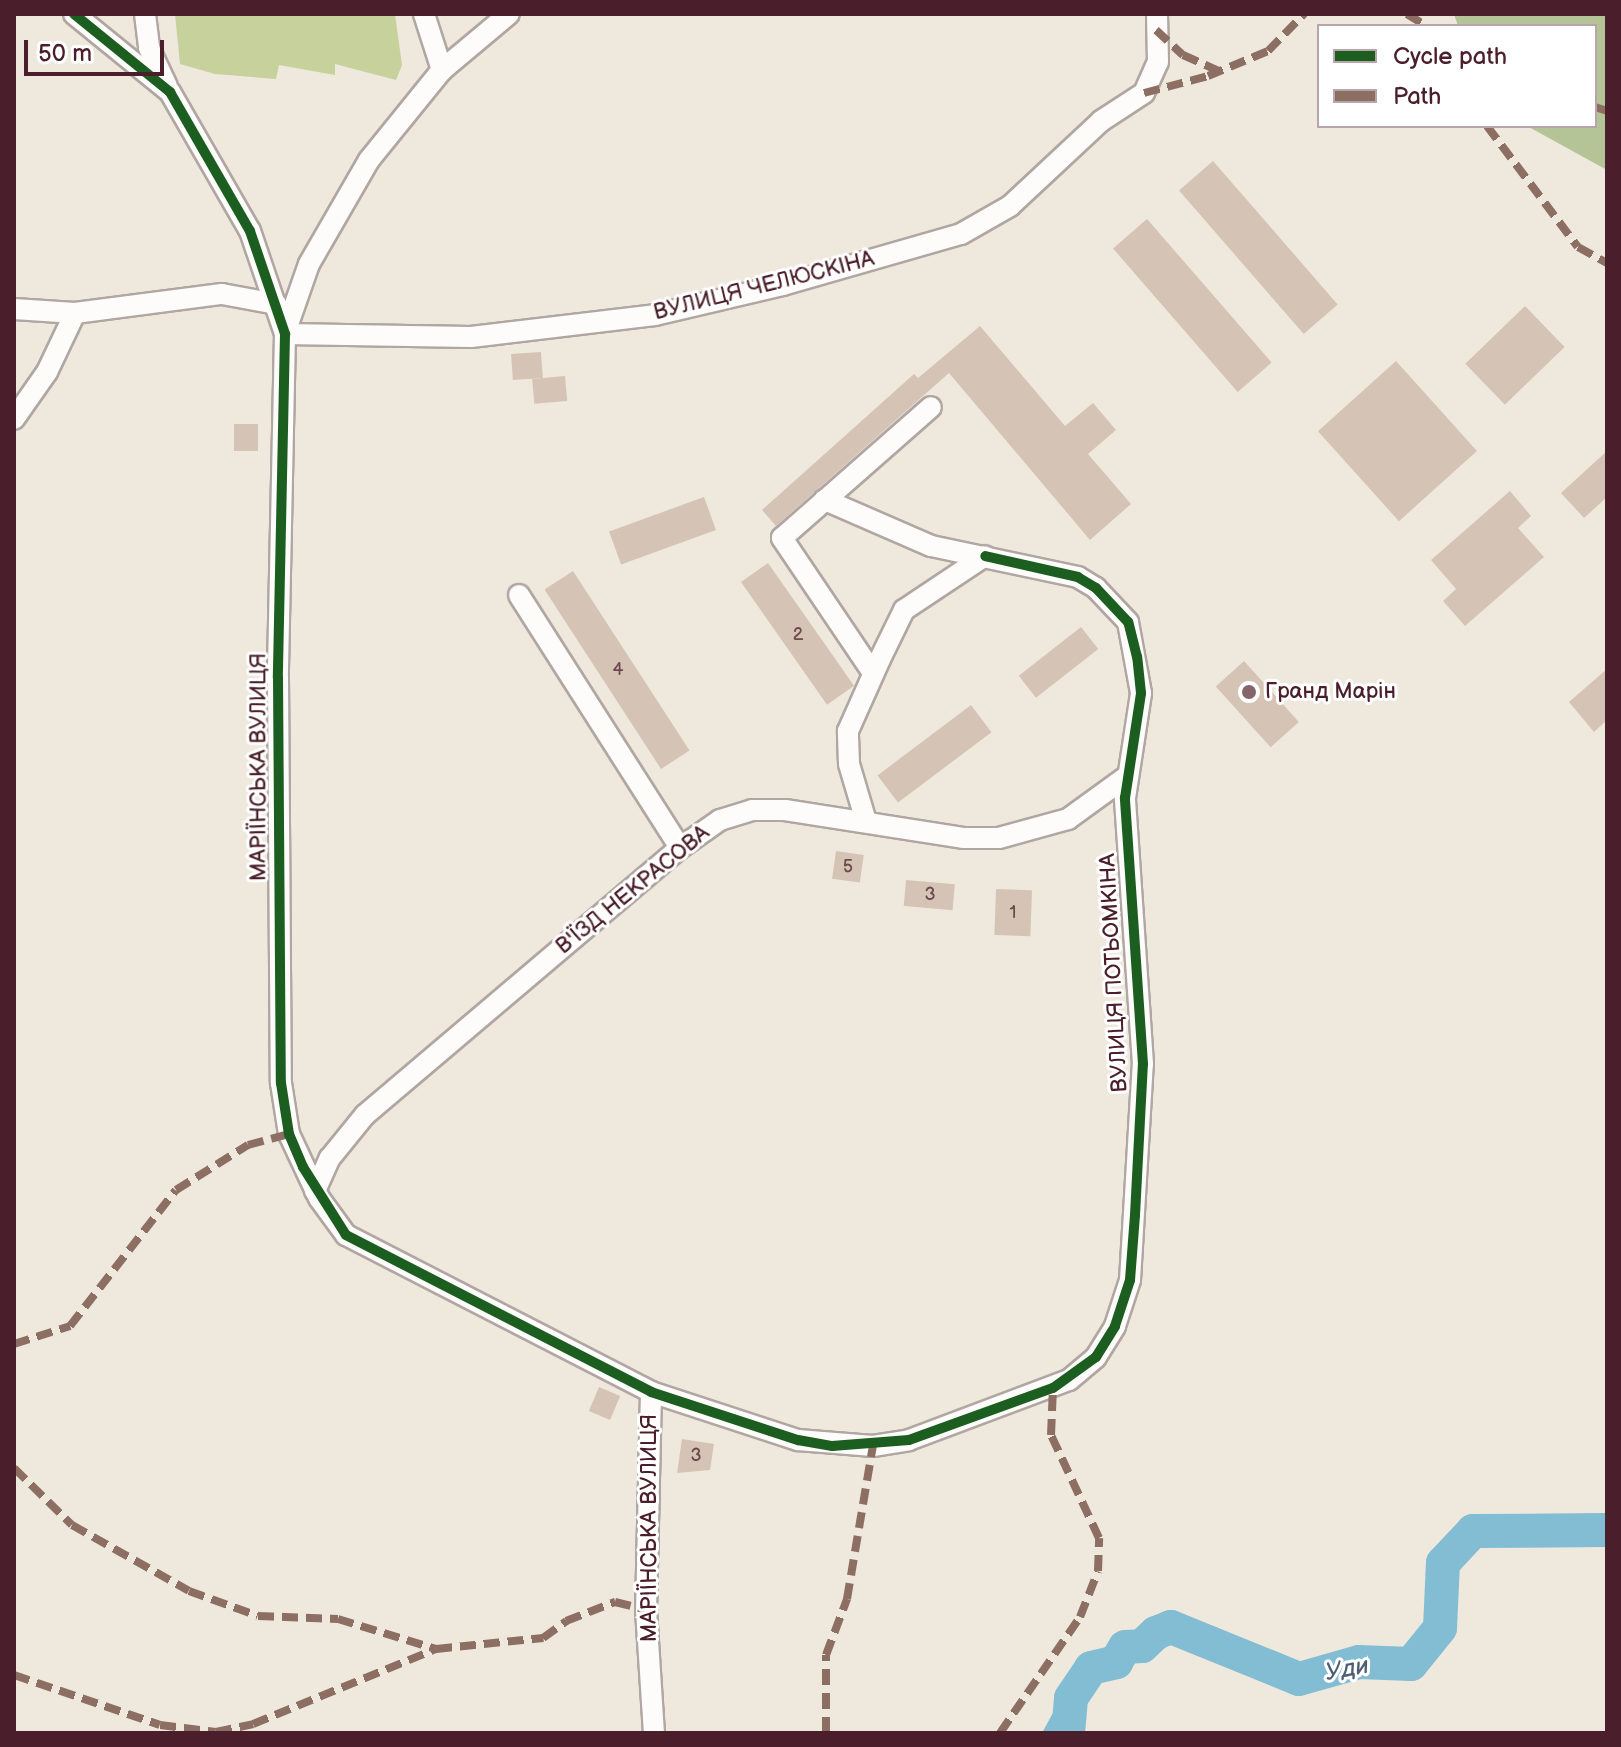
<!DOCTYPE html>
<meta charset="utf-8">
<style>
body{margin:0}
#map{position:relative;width:1621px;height:1747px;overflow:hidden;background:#efe8dd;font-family:"Balsamiq Sans",sans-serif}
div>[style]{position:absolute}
.green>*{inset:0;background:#c6d19c}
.forest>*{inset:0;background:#b4c496}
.water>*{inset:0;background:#82bdd3}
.river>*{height:34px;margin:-17px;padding:0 17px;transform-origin:17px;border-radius:17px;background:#82bdd3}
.building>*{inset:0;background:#d5c4b5;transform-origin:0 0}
.roads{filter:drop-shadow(2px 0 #b0a6a2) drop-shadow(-2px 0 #b0a6a2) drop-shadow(0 2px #b0a6a2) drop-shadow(0 -2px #b0a6a2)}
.minor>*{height:20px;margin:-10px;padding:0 10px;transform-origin:10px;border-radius:10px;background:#fdfcfa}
.quiet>*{height:8px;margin-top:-4px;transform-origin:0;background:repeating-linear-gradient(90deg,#8d6e63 0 16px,transparent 0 24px)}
.cycleway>*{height:10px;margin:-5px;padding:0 5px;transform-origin:5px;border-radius:5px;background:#1b5e20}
.dots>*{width:22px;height:22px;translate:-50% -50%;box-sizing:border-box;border:4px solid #fff;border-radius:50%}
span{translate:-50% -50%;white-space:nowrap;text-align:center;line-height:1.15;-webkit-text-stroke:6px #fff;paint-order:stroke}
.number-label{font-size:18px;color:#6d484e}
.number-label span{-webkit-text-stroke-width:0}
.street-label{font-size:22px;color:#4a1f2b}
.poi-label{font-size:22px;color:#4a1f2b}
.left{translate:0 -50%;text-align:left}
.water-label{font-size:24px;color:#4e5e75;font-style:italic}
.frame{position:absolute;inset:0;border:16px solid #4a1f2b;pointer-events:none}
.legend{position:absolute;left:1317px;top:24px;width:280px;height:104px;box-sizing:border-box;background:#fff;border:2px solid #b7a5aa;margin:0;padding:10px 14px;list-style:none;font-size:24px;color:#4a1f2b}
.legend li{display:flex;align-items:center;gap:16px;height:40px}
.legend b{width:40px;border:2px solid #b7a5aa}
.scale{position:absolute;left:24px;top:40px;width:140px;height:36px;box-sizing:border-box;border:4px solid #4a1f2b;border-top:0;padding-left:10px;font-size:24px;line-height:28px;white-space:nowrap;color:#4a1f2b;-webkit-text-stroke:6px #fff;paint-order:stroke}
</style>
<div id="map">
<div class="green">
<i style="clip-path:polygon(175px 14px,395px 14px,402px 65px,396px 80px,335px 64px,335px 75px,279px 65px,276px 79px,215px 74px,180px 64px)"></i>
</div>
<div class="forest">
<i style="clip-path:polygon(1454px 14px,1607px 14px,1607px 170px,1527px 126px,1595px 126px,1595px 26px,1458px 26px)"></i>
</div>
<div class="water">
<i style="clip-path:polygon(1062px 1708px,1079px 1713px,1083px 1733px,1042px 1733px,1054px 1711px)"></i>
</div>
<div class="river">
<i style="left:1068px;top:1733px;width:35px;rotate:-85deg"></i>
<i style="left:1071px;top:1698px;width:36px;rotate:-56deg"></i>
<i style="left:1091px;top:1668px;width:26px;rotate:-13deg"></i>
<i style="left:1116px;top:1662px;width:17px;rotate:-59deg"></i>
<i style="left:1125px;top:1647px;width:17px;rotate:-3deg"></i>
<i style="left:1142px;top:1646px;width:19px;rotate:-43deg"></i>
<i style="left:1156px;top:1633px;width:16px;rotate:-22deg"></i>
<i style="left:1171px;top:1627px;width:138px;rotate:22.1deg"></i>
<i style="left:1299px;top:1679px;width:62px;rotate:-15.8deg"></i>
<i style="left:1359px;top:1662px;width:52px;rotate:2.2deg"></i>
<i style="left:1411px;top:1664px;width:46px;rotate:-51.1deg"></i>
<i style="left:1440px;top:1628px;width:65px;rotate:-87.4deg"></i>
<i style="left:1443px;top:1563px;width:44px;rotate:-46.8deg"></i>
<i style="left:1473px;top:1531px;width:134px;rotate:-0.4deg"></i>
</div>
<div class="building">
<i style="left:1213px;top:161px;width:190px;height:45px;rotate:49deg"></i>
<i style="left:1147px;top:219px;width:190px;height:45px;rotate:49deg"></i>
<i style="left:1525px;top:306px;width:57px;height:83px;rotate:46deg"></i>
<i style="clip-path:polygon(980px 326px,1065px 426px,1093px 403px,1116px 430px,1088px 454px,1131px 504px,1090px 540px,949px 373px,776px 526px,762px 510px,914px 374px,918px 378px)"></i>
<i style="left:541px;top:352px;width:26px;height:30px;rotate:86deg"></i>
<i style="left:1396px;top:361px;width:121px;height:105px;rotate:48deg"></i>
<i style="left:565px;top:376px;width:25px;height:33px;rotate:85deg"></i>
<i style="left:234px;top:424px;width:24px;height:27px"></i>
<i style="clip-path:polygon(1607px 451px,1607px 497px,1584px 518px,1561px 493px)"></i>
<i style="clip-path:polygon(1510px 491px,1531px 516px,1518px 528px,1544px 557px,1465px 626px,1443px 601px,1456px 589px,1431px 560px)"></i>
<i style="left:704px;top:497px;width:35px;height:101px;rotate:70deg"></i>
<i style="left:768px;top:563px;width:150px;height:33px;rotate:55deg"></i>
<i style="left:573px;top:571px;width:214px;height:34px;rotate:57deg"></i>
<i style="left:1081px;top:627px;width:28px;height:79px;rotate:52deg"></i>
<i style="left:1244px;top:661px;width:82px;height:38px;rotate:48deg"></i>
<i style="clip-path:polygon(1607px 669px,1607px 720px,1594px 732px,1569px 702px)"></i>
<i style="left:971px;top:705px;width:34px;height:117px;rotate:53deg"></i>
<i style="left:836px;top:851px;width:28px;height:28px;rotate:8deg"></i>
<i style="left:906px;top:880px;width:49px;height:26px;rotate:5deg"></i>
<i style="left:996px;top:889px;width:36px;height:46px;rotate:2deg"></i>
<i style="left:599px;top:1387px;width:23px;height:26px;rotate:23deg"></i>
<i style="clip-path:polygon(682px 1439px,714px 1444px,710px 1470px,677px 1473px)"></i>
</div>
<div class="roads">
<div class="minor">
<i style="left:74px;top:14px;width:124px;rotate:39.1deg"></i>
<i style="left:170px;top:92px;width:160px;rotate:60.1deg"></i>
<i style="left:250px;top:231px;width:109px;rotate:71.2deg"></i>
<i style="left:285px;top:334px;width:344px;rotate:91.2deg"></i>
<i style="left:278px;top:678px;width:405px;rotate:89.6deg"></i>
<i style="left:281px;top:1083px;width:52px;rotate:81.1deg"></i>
<i style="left:289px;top:1134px;width:71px;rotate:64.9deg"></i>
<i style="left:319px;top:1198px;width:46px;rotate:53.9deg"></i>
<i style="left:346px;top:1235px;width:343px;rotate:27.2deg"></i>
<i style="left:651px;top:1392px;width:155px;rotate:18.1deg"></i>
<i style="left:798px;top:1440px;width:75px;rotate:4.6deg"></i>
<i style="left:873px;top:1446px;width:36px;rotate:-9deg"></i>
<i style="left:909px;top:1440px;width:171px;rotate:-20.6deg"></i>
<i style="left:1069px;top:1380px;width:35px;rotate:-40deg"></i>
<i style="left:1096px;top:1357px;width:36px;rotate:-58deg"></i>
<i style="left:1115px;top:1326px;width:48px;rotate:-71.9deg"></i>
<i style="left:1130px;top:1280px;width:216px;rotate:-86.6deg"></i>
<i style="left:1143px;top:1064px;width:267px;rotate:-93.9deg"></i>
<i style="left:1125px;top:798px;width:106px;rotate:-81.3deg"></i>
<i style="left:1141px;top:693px;width:72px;rotate:-100.4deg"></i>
<i style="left:1128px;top:622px;width:47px;rotate:-133.3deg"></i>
<i style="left:1096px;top:588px;width:21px;rotate:-149deg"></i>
<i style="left:1078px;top:577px;width:150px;rotate:-168.1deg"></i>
<i style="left:931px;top:546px;width:116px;rotate:-156.5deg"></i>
<i style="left:145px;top:14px;width:34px;rotate:83deg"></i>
<i style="left:149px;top:48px;width:42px;rotate:64.7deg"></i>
<i style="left:424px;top:14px;width:59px;rotate:72.2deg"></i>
<i style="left:14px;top:309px;width:61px;rotate:3.8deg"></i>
<i style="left:75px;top:313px;width:148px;rotate:-7.4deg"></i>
<i style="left:222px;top:294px;width:55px;rotate:10.5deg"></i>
<i style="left:286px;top:330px;width:70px;rotate:-70.8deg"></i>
<i style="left:309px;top:264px;width:120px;rotate:-60deg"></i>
<i style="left:369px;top:160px;width:116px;rotate:-51deg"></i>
<i style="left:442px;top:70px;width:87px;rotate:-39.9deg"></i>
<i style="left:285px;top:334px;width:186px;rotate:0.9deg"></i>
<i style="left:471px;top:337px;width:185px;rotate:-6.8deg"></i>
<i style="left:655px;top:315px;width:131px;rotate:-13.2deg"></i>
<i style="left:783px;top:285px;width:185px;rotate:-16deg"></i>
<i style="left:961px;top:234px;width:56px;rotate:-29.7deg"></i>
<i style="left:1010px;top:206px;width:125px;rotate:-43deg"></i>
<i style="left:1101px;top:121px;width:51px;rotate:-33.1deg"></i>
<i style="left:1144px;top:93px;width:34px;rotate:-66deg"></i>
<i style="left:1158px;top:62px;width:48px;rotate:-91.2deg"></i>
<i style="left:14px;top:419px;width:57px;rotate:-54.9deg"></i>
<i style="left:47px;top:372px;width:65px;rotate:-64.6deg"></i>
<i style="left:519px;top:595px;width:300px;rotate:57.5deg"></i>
<i style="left:873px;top:673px;width:163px;rotate:-124deg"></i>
<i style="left:782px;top:538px;width:198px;rotate:-41.3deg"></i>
<i style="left:865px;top:818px;width:56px;rotate:-106.5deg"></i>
<i style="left:849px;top:764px;width:33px;rotate:-92deg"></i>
<i style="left:848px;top:731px;width:79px;rotate:-66deg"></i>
<i style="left:880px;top:659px;width:55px;rotate:-63.9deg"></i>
<i style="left:904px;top:610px;width:97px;rotate:-33.7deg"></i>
<i style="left:315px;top:1191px;width:36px;rotate:-66deg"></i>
<i style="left:330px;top:1158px;width:55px;rotate:-50.9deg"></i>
<i style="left:365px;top:1115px;width:413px;rotate:-40.3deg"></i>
<i style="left:680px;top:848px;width:49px;rotate:-35deg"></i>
<i style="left:720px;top:820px;width:34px;rotate:-17deg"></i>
<i style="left:752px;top:810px;width:33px"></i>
<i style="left:785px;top:810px;width:180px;rotate:8.9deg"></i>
<i style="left:963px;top:838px;width:36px"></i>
<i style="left:999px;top:838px;width:72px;rotate:-15.4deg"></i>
<i style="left:1068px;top:819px;width:72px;rotate:-35.9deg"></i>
<i style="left:651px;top:1392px;width:218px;rotate:91.3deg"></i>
<i style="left:646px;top:1610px;width:123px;rotate:86.3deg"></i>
</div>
</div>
<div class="quiet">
<i style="left:1407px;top:14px;width:22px;rotate:32deg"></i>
<i style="left:1156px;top:30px;width:37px;rotate:43deg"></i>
<i style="left:1183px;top:55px;width:39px;rotate:24deg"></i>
<i style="left:1144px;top:93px;width:66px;rotate:-14.9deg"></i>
<i style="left:1208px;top:76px;width:65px;rotate:-22.6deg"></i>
<i style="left:1268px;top:51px;width:52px;rotate:-45.8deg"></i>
<i style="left:1595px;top:107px;width:13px;rotate:18deg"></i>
<i style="left:1487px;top:126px;width:151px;rotate:53.1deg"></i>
<i style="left:1578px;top:247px;width:33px;rotate:29deg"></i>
<i style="left:14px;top:1344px;width:59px;rotate:-17.8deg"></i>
<i style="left:70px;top:1326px;width:172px;rotate:-52.1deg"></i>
<i style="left:176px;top:1190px;width:85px;rotate:-32deg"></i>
<i style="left:248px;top:1145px;width:42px;rotate:-15deg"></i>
<i style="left:14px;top:1468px;width:81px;rotate:44.5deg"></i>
<i style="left:72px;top:1525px;width:134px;rotate:29.4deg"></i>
<i style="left:189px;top:1591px;width:73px;rotate:19.9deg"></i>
<i style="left:258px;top:1616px;width:80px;rotate:2.1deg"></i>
<i style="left:338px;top:1619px;width:102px;rotate:17deg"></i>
<i style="left:436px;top:1649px;width:108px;rotate:-5.9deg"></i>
<i style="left:543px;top:1638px;width:29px;rotate:-36deg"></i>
<i style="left:566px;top:1621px;width:53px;rotate:-21.2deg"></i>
<i style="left:615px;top:1602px;width:32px;rotate:14deg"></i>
<i style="left:14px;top:1675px;width:154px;rotate:18.9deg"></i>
<i style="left:160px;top:1725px;width:56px;rotate:7.1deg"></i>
<i style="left:216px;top:1732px;width:38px;rotate:-12deg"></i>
<i style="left:253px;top:1724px;width:198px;rotate:-22.3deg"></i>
<i style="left:826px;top:1733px;width:78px;rotate:-90deg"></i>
<i style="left:826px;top:1655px;width:60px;rotate:-69.4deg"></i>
<i style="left:847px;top:1599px;width:155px;rotate:-80.4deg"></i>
<i style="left:1000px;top:1733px;width:141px;rotate:-55.4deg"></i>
<i style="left:1080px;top:1617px;width:49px;rotate:-68.6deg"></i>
<i style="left:1098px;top:1571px;width:33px;rotate:-88deg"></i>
<i style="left:1099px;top:1538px;width:114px;rotate:-115deg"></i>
<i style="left:1051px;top:1435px;width:47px;rotate:-87.6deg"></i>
</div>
<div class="cycleway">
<i style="left:74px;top:14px;width:124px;rotate:39.1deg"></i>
<i style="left:170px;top:92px;width:160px;rotate:60.1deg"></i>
<i style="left:250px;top:231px;width:109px;rotate:71.2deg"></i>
<i style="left:285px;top:334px;width:344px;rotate:91.2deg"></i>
<i style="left:278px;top:678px;width:405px;rotate:89.6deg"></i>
<i style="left:281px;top:1083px;width:52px;rotate:81.1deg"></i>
<i style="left:289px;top:1134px;width:36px;rotate:67deg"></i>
<i style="left:303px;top:1167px;width:80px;rotate:57.7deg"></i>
<i style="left:346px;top:1235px;width:343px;rotate:27.2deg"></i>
<i style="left:651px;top:1392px;width:155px;rotate:18.1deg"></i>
<i style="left:798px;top:1440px;width:35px;rotate:10deg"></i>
<i style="left:832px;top:1446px;width:77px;rotate:-4.5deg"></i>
<i style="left:909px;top:1440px;width:153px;rotate:-19.9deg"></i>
<i style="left:1053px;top:1388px;width:53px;rotate:-35.8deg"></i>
<i style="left:1096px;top:1357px;width:36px;rotate:-58deg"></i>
<i style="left:1115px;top:1326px;width:48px;rotate:-71.9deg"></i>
<i style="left:1130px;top:1280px;width:65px;rotate:-85.6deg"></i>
<i style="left:1135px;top:1215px;width:151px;rotate:-87deg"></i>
<i style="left:1143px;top:1064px;width:267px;rotate:-93.9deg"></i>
<i style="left:1125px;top:798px;width:106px;rotate:-81.3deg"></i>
<i style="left:1141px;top:693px;width:36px;rotate:-96deg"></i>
<i style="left:1137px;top:657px;width:36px;rotate:-104deg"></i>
<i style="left:1128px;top:622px;width:47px;rotate:-133.3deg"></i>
<i style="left:1096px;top:588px;width:21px;rotate:-149deg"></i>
<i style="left:1078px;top:577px;width:95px;rotate:-167.3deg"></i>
</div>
<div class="dots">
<i style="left:1249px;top:692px;background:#846569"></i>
</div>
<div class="number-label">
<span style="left:798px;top:635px">2</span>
<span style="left:618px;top:670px">4</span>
<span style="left:848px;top:867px">5</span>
<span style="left:930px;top:895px">3</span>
<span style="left:1013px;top:913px">1</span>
<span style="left:696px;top:1456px">3</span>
</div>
<div class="street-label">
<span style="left:764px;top:286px;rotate:-14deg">ВУЛИЦЯ ЧЕЛЮСКІНА</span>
<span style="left:259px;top:767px;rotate:-90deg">МАРІЇНСЬКА ВУЛИЦЯ</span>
<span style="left:633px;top:890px;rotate:-39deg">В'ЇЗД НЕКРАСОВА</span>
<span style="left:1114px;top:973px;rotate:-93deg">ВУЛИЦЯ ПОТЬОМКІНА</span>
<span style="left:650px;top:1528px;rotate:-90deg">МАРІЇНСЬКА ВУЛИЦЯ</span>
</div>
<div class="poi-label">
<span class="left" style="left:1265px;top:692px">Гранд Марін</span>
</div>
<div class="water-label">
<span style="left:1347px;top:1669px;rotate:-10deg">Уди</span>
</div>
<div class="frame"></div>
<ul class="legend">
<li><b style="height:10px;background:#1b5e20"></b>Cycle path</li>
<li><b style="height:10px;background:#8d6e63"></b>Path</li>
</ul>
<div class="scale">50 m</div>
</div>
